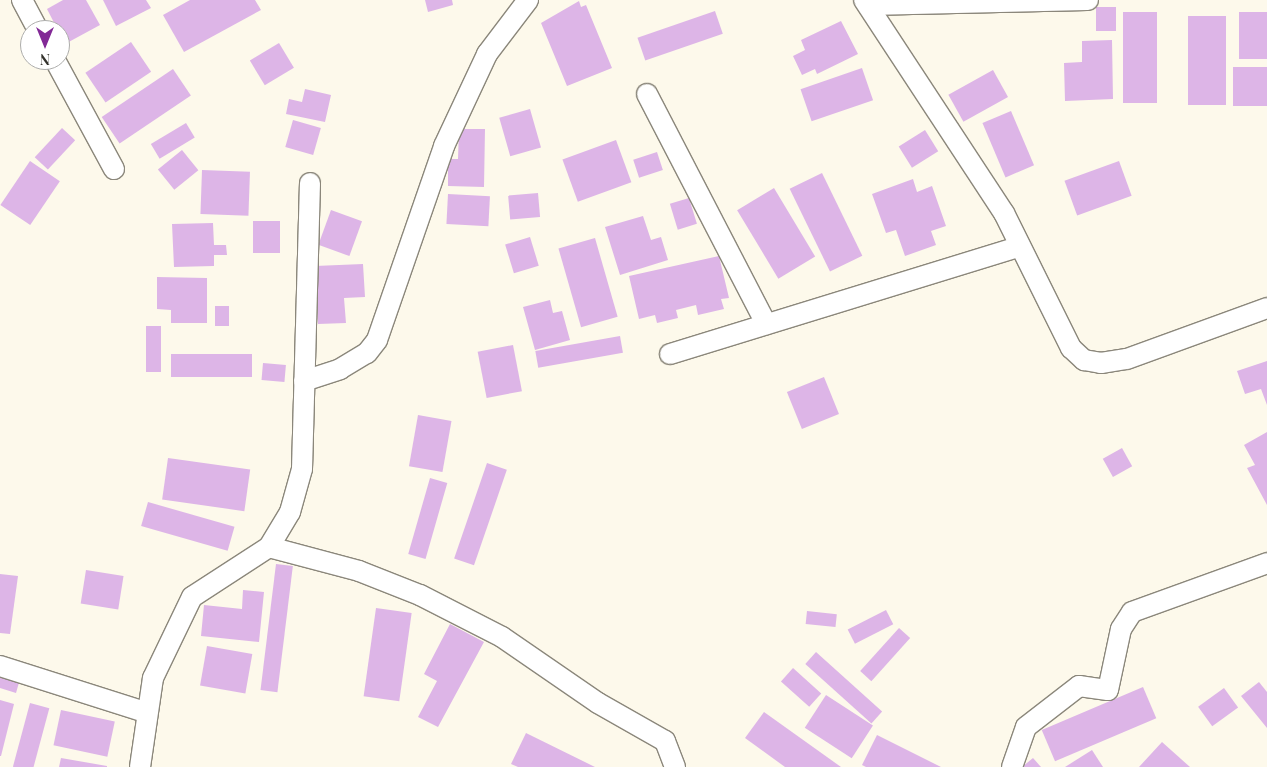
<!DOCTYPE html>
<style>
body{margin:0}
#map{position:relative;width:1267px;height:767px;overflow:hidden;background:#fdf9eb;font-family:"Playfair Display",serif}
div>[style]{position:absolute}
.building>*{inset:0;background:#ddb5e7;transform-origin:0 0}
.roads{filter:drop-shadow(1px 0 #8b877b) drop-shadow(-1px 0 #8b877b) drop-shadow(0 1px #8b877b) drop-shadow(0 -1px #8b877b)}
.minor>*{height:20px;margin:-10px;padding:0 10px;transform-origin:10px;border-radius:10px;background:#fff}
span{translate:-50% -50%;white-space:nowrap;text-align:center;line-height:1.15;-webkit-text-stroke:4.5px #fff;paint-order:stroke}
.north{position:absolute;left:20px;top:20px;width:50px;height:50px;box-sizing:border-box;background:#fff;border:1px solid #adadab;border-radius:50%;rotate:180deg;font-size:14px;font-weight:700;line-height:20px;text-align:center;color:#33322c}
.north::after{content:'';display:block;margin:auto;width:18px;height:22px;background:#822996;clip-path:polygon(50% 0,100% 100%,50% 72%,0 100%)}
</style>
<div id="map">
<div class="building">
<i style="clip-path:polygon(63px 0,86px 0,100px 25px,65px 44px,47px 9px)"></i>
<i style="clip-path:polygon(103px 0,146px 0,151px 8px,116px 26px)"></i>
<i style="clip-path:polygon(190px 0,255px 0,261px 10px,184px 52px,163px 15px)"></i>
<i style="clip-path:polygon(425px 0,452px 0,453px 5px,428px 12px)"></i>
<i style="clip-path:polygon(579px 1px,581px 7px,586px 5px,612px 68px,567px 86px,541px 23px)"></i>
<i style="left:1116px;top:7px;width:24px;height:20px;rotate:90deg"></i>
<i style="left:715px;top:11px;width:24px;height:82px;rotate:71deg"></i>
<i style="left:1123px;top:12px;width:34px;height:91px"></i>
<i style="left:1239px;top:12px;width:28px;height:47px"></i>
<i style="left:1188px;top:16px;width:38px;height:89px"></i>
<i style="clip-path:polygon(841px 21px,858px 54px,817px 74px,815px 69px,802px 75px,793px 56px,805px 50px,801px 40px)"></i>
<i style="clip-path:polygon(1112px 40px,1113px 99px,1065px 101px,1064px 63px,1082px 62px,1082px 41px)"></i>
<i style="left:131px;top:42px;width:36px;height:55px;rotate:56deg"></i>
<i style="left:279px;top:43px;width:29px;height:34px;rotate:59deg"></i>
<i style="left:1233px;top:67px;width:34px;height:39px"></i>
<i style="left:862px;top:68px;width:34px;height:65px;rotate:71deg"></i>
<i style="left:173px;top:69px;width:32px;height:86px;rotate:56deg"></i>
<i style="left:993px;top:70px;width:31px;height:51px;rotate:61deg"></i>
<i style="clip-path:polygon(305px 89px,331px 95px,325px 122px,286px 114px,289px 99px,302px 102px)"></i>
<i style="left:530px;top:109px;width:40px;height:32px;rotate:74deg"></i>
<i style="left:1011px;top:111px;width:59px;height:31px;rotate:67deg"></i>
<i style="left:293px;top:120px;width:29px;height:28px;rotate:16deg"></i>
<i style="left:186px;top:123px;width:17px;height:41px;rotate:59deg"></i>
<i style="left:62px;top:128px;width:18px;height:40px;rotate:43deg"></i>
<i style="clip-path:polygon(459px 129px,485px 129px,484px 187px,448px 186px,448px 159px,458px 159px)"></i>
<i style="left:925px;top:130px;width:25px;height:31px;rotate:58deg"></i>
<i style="left:616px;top:140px;width:45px;height:57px;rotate:70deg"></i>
<i style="left:182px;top:150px;width:26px;height:31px;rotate:51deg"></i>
<i style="left:657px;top:152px;width:19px;height:25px;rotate:72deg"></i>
<i style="left:30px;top:161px;width:36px;height:53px;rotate:34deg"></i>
<i style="left:1119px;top:161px;width:37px;height:58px;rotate:70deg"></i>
<i style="left:202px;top:170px;width:48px;height:44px;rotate:2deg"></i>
<i style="left:822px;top:173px;width:92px;height:36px;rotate:64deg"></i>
<i style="clip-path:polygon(913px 179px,917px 192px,932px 186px,946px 226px,931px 231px,936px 245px,905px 256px,896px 230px,886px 233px,872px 194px)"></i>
<i style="left:774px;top:188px;width:80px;height:43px;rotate:59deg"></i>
<i style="left:538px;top:193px;width:24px;height:30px;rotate:85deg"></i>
<i style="left:448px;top:194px;width:42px;height:30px;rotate:3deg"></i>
<i style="left:689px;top:198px;width:27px;height:20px;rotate:73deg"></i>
<i style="left:331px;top:210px;width:33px;height:37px;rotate:20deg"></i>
<i style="clip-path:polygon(643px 216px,651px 240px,661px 237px,668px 260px,620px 275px,605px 227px)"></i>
<i style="left:253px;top:221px;width:27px;height:32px"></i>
<i style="clip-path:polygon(213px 223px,214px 245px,226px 245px,227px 255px,214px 255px,214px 266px,174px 267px,172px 224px)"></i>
<i style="left:530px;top:237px;width:30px;height:26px;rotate:73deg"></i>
<i style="left:595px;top:238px;width:82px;height:38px;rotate:74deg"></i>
<i style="clip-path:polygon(719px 256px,729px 298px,721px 299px,724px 309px,698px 315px,696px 305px,676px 310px,678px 318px,657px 323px,655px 315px,639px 319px,629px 276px)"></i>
<i style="clip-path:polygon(363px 264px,365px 297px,344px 298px,346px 323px,318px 324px,315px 266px)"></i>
<i style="clip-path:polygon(157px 277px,207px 278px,207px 323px,171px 323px,171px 310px,157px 309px)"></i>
<i style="clip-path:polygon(550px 300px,553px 313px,562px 311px,570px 340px,535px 350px,523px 307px)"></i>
<i style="left:215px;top:306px;width:14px;height:20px"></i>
<i style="left:146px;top:326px;width:15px;height:46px"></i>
<i style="left:620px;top:336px;width:17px;height:86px;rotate:80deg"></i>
<i style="left:513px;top:345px;width:47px;height:36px;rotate:79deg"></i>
<i style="left:171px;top:354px;width:81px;height:23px"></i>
<i style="clip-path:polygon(1267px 361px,1267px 405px,1261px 389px,1245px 394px,1237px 371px)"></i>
<i style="left:263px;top:363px;width:23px;height:17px;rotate:5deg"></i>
<i style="left:824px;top:377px;width:40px;height:40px;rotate:68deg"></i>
<i style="left:418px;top:415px;width:34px;height:52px;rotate:10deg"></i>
<i style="clip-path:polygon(1267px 432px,1267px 505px,1247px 468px,1255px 465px,1244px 445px)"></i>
<i style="left:1122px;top:448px;width:21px;height:22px;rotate:61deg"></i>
<i style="left:168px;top:458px;width:83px;height:42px;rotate:8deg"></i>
<i style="left:487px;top:463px;width:21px;height:101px;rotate:19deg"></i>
<i style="left:430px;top:478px;width:18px;height:79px;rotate:16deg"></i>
<i style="left:148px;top:502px;width:90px;height:25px;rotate:16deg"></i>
<i style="left:276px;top:564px;width:17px;height:127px;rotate:7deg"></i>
<i style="left:86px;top:570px;width:38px;height:34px;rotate:9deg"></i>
<i style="clip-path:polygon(0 574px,18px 576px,10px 634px,0 633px)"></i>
<i style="clip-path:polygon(243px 590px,264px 592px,259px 642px,201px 636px,204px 605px,242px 609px)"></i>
<i style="left:376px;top:608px;width:36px;height:89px;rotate:8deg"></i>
<i style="left:886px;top:610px;width:16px;height:43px;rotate:63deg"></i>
<i style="left:807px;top:611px;width:30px;height:13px;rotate:6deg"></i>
<i style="clip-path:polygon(450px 624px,484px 642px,438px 727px,418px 717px,437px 681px,424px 674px)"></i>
<i style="left:899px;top:628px;width:15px;height:58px;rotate:42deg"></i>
<i style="left:207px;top:646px;width:46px;height:40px;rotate:10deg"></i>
<i style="left:816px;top:652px;width:89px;height:16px;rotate:42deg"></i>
<i style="left:793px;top:668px;width:38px;height:18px;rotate:42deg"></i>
<i style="clip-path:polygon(0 672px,20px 679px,16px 693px,0 688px)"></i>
<i style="clip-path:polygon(1259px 682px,1267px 692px,1267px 728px,1241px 696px)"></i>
<i style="left:1143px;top:687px;width:34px;height:110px;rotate:67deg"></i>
<i style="left:1224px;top:688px;width:24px;height:32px;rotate:54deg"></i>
<i style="left:826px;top:695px;width:56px;height:39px;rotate:33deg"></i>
<i style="clip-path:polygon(0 700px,14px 704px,1px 756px,0 756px)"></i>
<i style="left:30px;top:703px;width:20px;height:66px;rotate:15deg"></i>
<i style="left:61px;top:710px;width:55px;height:36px;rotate:12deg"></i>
<i style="clip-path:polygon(764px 712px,841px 767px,785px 767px,745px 738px)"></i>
<i style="clip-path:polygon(526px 733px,595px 767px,518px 767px,511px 764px)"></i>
<i style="clip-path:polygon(877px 735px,941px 767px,866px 767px,862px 765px)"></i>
<i style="clip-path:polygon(1162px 742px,1190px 767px,1139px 767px)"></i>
<i style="clip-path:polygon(1092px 750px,1103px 767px,1065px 767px)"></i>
<i style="clip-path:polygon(61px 758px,107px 766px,107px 767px,59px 767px)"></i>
<i style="clip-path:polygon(1033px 758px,1041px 767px,1022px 767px)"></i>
</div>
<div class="roads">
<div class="minor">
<i style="left:22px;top:0;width:34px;rotate:62deg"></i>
<i style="left:864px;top:0;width:255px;rotate:56.7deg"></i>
<i style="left:1004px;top:213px;width:151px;rotate:63.6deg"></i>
<i style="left:1071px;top:348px;width:18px;rotate:43deg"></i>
<i style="left:1084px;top:360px;width:17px;rotate:10deg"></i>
<i style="left:1101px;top:363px;width:26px;rotate:-9deg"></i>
<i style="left:1127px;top:359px;width:149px;rotate:-20deg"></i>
<i style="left:868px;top:5px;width:220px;rotate:-1.3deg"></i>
<i style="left:55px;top:60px;width:124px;rotate:61.6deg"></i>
<i style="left:647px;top:94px;width:259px;rotate:62.6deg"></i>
<i style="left:670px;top:354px;width:366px;rotate:-17.1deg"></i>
<i style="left:304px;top:381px;width:38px;rotate:-18deg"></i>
<i style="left:340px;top:369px;width:31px;rotate:-31deg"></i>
<i style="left:367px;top:353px;width:16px;rotate:-52deg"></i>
<i style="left:377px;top:340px;width:205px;rotate:-70.9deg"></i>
<i style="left:444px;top:146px;width:102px;rotate:-64.9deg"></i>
<i style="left:487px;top:54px;width:68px;rotate:-52.8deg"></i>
<i style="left:269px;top:547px;width:93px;rotate:14.9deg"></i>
<i style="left:359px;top:571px;width:66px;rotate:21.5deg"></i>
<i style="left:420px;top:595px;width:92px;rotate:27.1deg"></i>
<i style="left:502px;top:637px;width:116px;rotate:34.5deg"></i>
<i style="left:598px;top:703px;width:77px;rotate:29.6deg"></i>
<i style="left:665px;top:741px;width:28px;rotate:69deg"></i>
<i style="left:0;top:666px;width:152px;rotate:17.6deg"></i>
<i style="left:140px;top:767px;width:90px;rotate:-81.7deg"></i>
<i style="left:153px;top:678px;width:90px;rotate:-64.3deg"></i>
<i style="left:192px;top:597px;width:92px;rotate:-33deg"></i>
<i style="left:269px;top:547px;width:41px;rotate:-59deg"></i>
<i style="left:290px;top:512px;width:45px;rotate:-74.4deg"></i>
<i style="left:302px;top:469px;width:286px;rotate:-88.4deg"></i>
<i style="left:1012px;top:767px;width:42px;rotate:-70.7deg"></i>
<i style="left:1026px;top:727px;width:67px;rotate:-37.7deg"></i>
<i style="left:1079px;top:686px;width:29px;rotate:8deg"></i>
<i style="left:1108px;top:690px;width:62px;rotate:-78deg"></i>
<i style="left:1121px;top:629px;width:20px;rotate:-57deg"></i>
<i style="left:1132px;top:612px;width:144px;rotate:-19.9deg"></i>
</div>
</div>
<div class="north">N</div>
</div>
